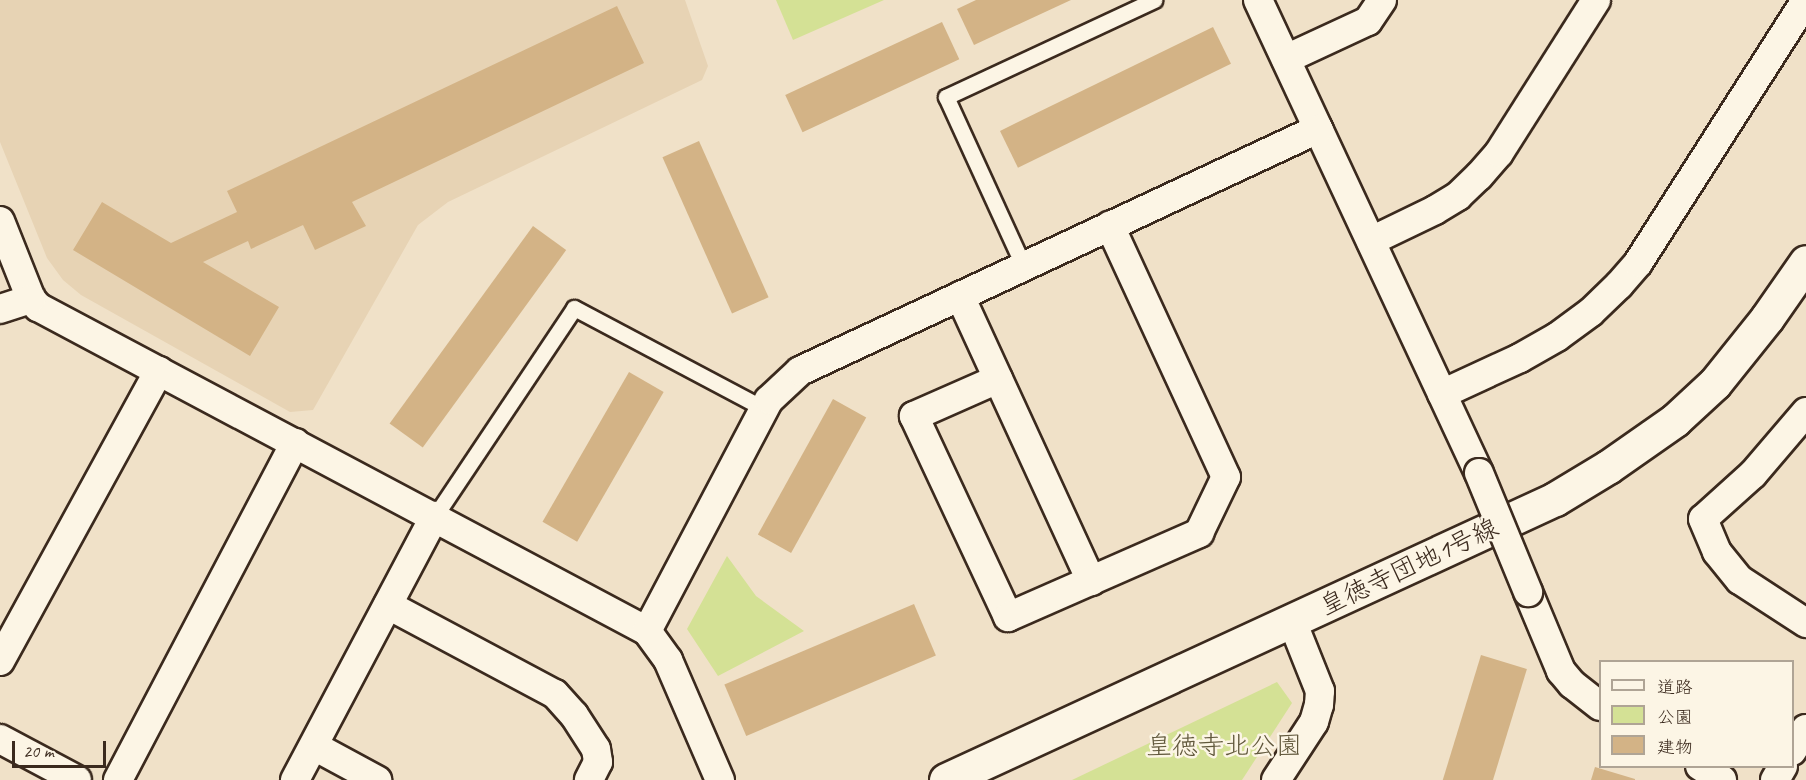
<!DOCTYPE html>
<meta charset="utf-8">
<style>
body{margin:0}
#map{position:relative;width:1806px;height:780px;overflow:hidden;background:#f0e1c8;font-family:Caveat,"Klee One",sans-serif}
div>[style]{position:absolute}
.built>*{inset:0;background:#e7d3b4}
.green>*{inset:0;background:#d4e195}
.building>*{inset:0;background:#d3b386;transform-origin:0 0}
.roads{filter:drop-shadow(2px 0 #3b2a1e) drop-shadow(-2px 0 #3b2a1e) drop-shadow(0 2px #3b2a1e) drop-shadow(0 -2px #3b2a1e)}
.lane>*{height:15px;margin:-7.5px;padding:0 7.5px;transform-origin:7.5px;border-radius:7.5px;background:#fcf5e5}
.street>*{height:28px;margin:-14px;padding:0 14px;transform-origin:14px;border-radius:14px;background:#fcf5e5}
.secondary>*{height:33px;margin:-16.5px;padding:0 16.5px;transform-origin:16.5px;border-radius:16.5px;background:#fcf5e5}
.bridges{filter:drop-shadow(2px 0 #3b2a1e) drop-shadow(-2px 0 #3b2a1e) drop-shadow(0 2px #3b2a1e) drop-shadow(0 -2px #3b2a1e)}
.street-bridge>*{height:28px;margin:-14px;padding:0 14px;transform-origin:14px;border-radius:14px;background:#fcf5e5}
span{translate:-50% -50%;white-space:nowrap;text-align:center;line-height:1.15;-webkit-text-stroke:5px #fcf5e5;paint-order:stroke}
.street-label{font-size:26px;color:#3b2a1e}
.park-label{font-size:26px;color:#61583c}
.legend{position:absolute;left:1599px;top:660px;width:195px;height:108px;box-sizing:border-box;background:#fcf5e5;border:2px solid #afa495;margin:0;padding:8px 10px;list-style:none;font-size:18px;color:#3b2a1e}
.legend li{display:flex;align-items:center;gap:12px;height:30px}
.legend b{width:30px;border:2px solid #afa495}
.scale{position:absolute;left:12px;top:741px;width:94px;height:27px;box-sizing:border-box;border:3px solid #3b2a1e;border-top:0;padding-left:8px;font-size:18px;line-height:21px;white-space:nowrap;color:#3b2a1e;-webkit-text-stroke:4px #fcf5e5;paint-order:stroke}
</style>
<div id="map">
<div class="built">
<i style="clip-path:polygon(0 0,685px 0,708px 66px,702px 80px,448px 202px,418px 225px,313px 410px,290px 412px,81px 295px,63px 280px,47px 258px,0 142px)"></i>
</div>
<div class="green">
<i style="clip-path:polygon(776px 0,884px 0,793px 40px)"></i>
<i style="clip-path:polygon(727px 556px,756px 596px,804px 631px,718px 676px,687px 629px)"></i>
<i style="clip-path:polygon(1277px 682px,1292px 703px,1242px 780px,1072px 780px)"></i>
</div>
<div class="building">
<i style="clip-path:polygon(976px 0,1071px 0,974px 45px,957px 9px)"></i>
<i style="clip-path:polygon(617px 6px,644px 63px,352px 202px,366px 226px,315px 250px,303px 225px,251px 249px,248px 241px,203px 262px,279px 307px,250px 356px,73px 250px,102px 202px,171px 243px,237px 212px,227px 191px)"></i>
<i style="left:942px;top:22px;width:41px;height:173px;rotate:65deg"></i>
<i style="left:1213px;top:27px;width:41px;height:237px;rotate:64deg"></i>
<i style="left:699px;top:141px;width:171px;height:40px;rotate:66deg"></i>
<i style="left:533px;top:226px;width:41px;height:244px;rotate:36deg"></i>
<i style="left:629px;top:372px;width:40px;height:173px;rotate:30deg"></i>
<i style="left:833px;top:399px;width:38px;height:155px;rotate:29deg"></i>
<i style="left:914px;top:604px;width:56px;height:206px;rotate:67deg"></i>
<i style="left:1481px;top:655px;width:48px;height:131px;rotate:17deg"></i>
<i style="clip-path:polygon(1595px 767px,1635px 779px,1635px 780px,1591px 780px)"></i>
</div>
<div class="roads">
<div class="lane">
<i style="left:1024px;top:267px;width:187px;rotate:-114.6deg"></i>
<i style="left:946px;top:97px;width:230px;rotate:-25deg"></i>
<i style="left:435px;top:516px;width:250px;rotate:-56.2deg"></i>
<i style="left:574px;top:308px;width:216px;rotate:27.9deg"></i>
</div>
<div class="street">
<i style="left:1258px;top:0;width:522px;rotate:64.96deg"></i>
<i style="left:1286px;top:59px;width:90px;rotate:-24.9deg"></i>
<i style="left:1368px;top:21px;width:25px;rotate:-56deg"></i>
<i style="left:0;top:221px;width:84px;rotate:68.3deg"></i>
<i style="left:31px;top:299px;width:11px;rotate:49deg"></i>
<i style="left:38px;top:307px;width:690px;rotate:28.01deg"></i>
<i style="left:647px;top:631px;width:36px;rotate:54deg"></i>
<i style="left:668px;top:660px;width:131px;rotate:66.6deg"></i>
<i style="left:1371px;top:241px;width:71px;rotate:-25.8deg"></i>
<i style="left:1435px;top:210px;width:27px;rotate:-31deg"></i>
<i style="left:1458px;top:196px;width:29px;rotate:-44deg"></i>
<i style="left:1479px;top:176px;width:30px;rotate:-49deg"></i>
<i style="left:1499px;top:153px;width:181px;rotate:-57.6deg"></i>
<i style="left:960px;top:296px;width:314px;rotate:65.3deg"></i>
<i style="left:0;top:309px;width:33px;rotate:-18deg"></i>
<i style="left:998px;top:379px;width:92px;rotate:156.2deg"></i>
<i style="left:914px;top:416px;width:222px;rotate:64.9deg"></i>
<i style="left:1008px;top:617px;width:209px;rotate:-23.7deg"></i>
<i style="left:1199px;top:533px;width:62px;rotate:-64.3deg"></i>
<i style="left:1226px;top:477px;width:277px;rotate:-114.8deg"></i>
<i style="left:1442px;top:394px;width:86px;rotate:-24.8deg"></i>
<i style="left:1520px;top:358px;width:43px;rotate:-29.6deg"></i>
<i style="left:1557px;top:337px;width:42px;rotate:-36.3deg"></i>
<i style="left:1591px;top:312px;width:39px;rotate:-44deg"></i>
<i style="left:1619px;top:285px;width:29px;rotate:-49deg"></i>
<i style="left:1638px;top:263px;width:312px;rotate:-57.4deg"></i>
<i style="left:1806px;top:412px;width:82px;rotate:130.5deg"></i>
<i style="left:1753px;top:474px;width:67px;rotate:138deg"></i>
<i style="left:1703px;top:519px;width:36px;rotate:67deg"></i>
<i style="left:1717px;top:552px;width:36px;rotate:51deg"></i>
<i style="left:1740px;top:580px;width:79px;rotate:33.1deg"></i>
<i style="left:1528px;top:592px;width:86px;rotate:67.3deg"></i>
<i style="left:1561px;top:671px;width:17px;rotate:50deg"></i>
<i style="left:1572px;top:684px;width:36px;rotate:38deg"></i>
<i style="left:388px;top:605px;width:189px;rotate:28.1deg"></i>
<i style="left:555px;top:694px;width:28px;rotate:48deg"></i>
<i style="left:574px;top:715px;width:40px;rotate:57.1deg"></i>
<i style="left:596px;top:749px;width:13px;rotate:81deg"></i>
<i style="left:598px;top:762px;width:20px;rotate:117deg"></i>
<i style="left:647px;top:631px;width:261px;rotate:-62.2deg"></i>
<i style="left:769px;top:400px;width:42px;rotate:-43.1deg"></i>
<i style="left:800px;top:371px;width:572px;rotate:-25.04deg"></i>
<i style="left:0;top:661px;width:331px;rotate:-61.3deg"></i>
<i style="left:0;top:739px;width:87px;rotate:28deg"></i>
<i style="left:314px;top:746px;width:72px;rotate:28.4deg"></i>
<i style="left:1792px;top:751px;width:26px;rotate:-58deg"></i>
<i style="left:1700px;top:766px;width:26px;rotate:32deg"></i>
<i style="left:118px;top:780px;width:381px;rotate:-62.3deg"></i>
<i style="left:295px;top:780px;width:299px;rotate:-62.1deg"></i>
<i style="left:1276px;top:780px;width:69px;rotate:-56.8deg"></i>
<i style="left:1314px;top:722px;width:18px;rotate:-74deg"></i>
<i style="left:1319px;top:705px;width:14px;rotate:-86deg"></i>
<i style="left:1320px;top:691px;width:75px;rotate:-111.8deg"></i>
<i style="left:1775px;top:780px;width:16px;rotate:-60deg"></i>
</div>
<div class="secondary">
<i style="left:946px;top:780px;width:671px;rotate:-24.77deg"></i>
<i style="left:1555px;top:499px;width:62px;rotate:-31.1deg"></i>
<i style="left:1608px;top:467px;width:82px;rotate:-35deg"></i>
<i style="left:1675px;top:420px;width:54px;rotate:-42.8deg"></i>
<i style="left:1715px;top:383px;width:83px;rotate:-51.3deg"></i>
<i style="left:1767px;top:318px;width:68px;rotate:-55.1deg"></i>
</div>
</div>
<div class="bridges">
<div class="street-bridge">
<i style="left:1479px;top:473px;width:129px;rotate:67.6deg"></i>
</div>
</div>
<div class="street-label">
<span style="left:1409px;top:567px;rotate:-25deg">皇徳寺団地1号線</span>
</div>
<div class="park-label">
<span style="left:1224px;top:746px">皇徳寺北公園</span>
</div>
<ul class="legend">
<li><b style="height:8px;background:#fcf5e5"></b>道路</li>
<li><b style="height:16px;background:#d4e195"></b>公園</li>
<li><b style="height:16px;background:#d3b386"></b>建物</li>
</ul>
<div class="scale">20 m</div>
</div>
